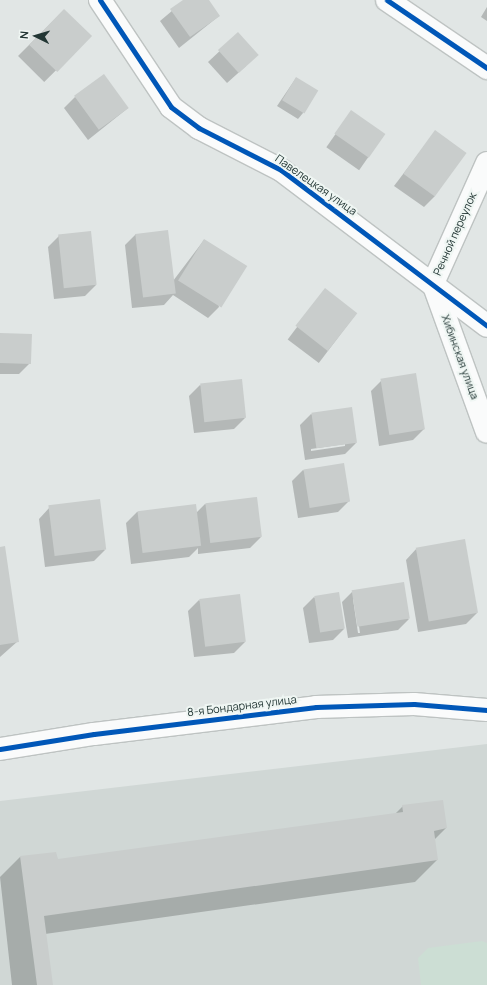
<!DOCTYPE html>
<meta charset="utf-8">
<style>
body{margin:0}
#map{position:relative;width:487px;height:985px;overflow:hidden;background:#e1e6e5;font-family:Manrope,sans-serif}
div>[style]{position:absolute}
.built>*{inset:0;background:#d0d7d5}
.green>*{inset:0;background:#ccded4}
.shadow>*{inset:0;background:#0003;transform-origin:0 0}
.building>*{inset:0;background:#c9cdcc;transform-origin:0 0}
.roads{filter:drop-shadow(1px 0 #bec3c2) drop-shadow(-1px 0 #bec3c2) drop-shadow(0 1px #bec3c2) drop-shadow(0 -1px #bec3c2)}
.minor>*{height:22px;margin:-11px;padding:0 11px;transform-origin:11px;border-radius:11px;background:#fafbfb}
.cycleway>*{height:5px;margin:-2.5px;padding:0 2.5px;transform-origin:2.5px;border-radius:2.5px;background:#0057b8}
span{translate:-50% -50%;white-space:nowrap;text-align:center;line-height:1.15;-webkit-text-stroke:4px #eff6f3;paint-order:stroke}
.street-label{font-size:11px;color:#223634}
.north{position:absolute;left:16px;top:16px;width:40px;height:40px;-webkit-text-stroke:3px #eff6f3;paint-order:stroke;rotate:275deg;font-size:11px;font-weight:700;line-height:16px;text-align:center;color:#223634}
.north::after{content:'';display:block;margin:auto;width:14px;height:18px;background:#223634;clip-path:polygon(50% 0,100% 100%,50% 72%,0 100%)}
</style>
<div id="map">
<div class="built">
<i style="clip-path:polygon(487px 744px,487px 985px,0 985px,0 801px)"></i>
</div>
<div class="green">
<i style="clip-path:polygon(482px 941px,487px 943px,487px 985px,421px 985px,418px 958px,428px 948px)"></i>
</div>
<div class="shadow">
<i style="clip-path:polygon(185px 0,208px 0,219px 16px,179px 48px,160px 21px)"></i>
<i style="clip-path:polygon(487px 7px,487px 21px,481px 17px)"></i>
<i style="left:64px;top:10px;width:37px;height:65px;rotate:45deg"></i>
<i style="clip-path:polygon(238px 34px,246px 66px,227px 83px,208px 62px)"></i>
<i style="clip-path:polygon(296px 78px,303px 113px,298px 119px,277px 106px)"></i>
<i style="clip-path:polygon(75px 97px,128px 108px,88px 140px,64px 108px)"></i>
<i style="left:351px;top:112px;width:40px;height:43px;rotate:35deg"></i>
<i style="clip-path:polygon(435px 132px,435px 196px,424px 207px,394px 186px)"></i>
<i style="clip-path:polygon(136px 234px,173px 281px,204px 240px,219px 307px,208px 318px,173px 295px,164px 305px,132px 308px,125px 245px)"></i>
<i style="clip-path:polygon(59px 236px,96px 285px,85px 296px,54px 299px,48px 247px)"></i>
<i style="left:325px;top:290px;width:39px;height:62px;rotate:37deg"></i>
<i style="clip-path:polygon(0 334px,30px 363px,19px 374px,0 374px)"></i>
<i style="clip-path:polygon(382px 380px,424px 429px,413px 440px,379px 446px,371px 391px)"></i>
<i style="clip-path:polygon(200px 385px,245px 418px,234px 429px,194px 433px,189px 396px)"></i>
<i style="clip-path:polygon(evenodd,311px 414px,356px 443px,345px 454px,305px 460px,300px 425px,311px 414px,345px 444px,345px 446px,311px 451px,311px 449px,345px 444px)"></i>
<i style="clip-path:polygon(303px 470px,349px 501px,338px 512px,298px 518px,292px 481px)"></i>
<i style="clip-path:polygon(205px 504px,261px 537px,250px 548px,198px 554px,198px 548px,189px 557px,131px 564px,126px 523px,137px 512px,196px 513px)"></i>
<i style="clip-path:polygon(50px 507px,105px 550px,94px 561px,45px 567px,39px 519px)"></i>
<i style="clip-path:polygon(0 548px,18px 641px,0 657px)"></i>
<i style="clip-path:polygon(417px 548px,477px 613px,466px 624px,418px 632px,406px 560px)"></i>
<i style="clip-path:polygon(evenodd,353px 591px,409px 619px,398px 630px,348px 638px,342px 602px,353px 591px,353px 599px,355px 599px,360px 633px,358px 633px,353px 599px)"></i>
<i style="clip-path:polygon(314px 597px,344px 629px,333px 640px,309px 643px,303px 608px)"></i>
<i style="clip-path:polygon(199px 600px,245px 642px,234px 653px,194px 657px,188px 611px)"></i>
<i style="clip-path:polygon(403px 806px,446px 828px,434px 840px,437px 860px,415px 882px,45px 934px,52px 985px,12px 985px,0 877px,20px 857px,57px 860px,395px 814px)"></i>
</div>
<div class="building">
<i style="clip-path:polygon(183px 0,209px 0,220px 16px,190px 37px,170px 9px)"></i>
<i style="left:64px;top:9px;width:39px;height:50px;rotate:44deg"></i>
<i style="left:238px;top:32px;width:31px;height:27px;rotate:48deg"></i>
<i style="left:104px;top:74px;width:42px;height:37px;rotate:54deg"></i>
<i style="left:296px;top:77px;width:26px;height:27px;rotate:31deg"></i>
<i style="left:351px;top:110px;width:42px;height:29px;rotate:35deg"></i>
<i style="left:435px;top:130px;width:39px;height:54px;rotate:36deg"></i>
<i style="left:168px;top:230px;width:64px;height:33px;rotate:83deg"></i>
<i style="left:91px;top:231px;width:54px;height:33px;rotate:84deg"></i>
<i style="left:204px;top:239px;width:51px;height:49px;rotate:32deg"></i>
<i style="left:325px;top:288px;width:41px;height:48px;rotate:38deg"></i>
<i style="left:0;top:333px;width:32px;height:30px;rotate:2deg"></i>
<i style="left:416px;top:373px;width:57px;height:36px;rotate:81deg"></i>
<i style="left:242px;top:379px;width:39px;height:42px;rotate:84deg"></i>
<i style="left:352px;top:407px;width:36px;height:41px;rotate:82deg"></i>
<i style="left:344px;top:463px;width:39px;height:41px;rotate:81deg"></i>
<i style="left:257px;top:497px;width:40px;height:52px;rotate:83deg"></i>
<i style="left:100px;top:499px;width:51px;height:52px;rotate:83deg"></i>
<i style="left:196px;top:504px;width:42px;height:59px;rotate:83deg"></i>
<i style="left:465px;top:539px;width:75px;height:50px;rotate:80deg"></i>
<i style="clip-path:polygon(5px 546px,19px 642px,0 645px,0 547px)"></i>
<i style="left:404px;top:582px;width:37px;height:53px;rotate:81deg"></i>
<i style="left:339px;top:592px;width:37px;height:25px;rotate:81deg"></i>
<i style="left:240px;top:594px;width:48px;height:41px;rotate:83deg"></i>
<i style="clip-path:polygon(443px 800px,447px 828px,434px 831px,438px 860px,44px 916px,53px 985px,37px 985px,20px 856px,56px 852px,58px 859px,403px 812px,402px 805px)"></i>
</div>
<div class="roads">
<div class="minor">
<i style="left:100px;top:0;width:128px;rotate:56.4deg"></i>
<i style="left:171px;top:107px;width:35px;rotate:37deg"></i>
<i style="left:199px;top:128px;width:92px;rotate:27.1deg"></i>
<i style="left:281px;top:170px;width:258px;rotate:37.1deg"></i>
<i style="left:387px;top:0;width:121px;rotate:34.2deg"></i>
<i style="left:487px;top:163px;width:132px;rotate:114.2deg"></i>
<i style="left:433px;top:283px;width:158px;rotate:70.1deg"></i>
<i style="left:0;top:749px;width:95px;rotate:-9.1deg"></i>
<i style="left:94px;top:734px;width:224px;rotate:-6.9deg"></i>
<i style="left:316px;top:707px;width:98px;rotate:-1.8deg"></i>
<i style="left:414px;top:704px;width:73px;rotate:4.7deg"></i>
</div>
</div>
<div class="cycleway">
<i style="left:100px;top:0;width:128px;rotate:56.4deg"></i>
<i style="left:171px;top:107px;width:35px;rotate:37deg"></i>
<i style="left:199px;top:128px;width:92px;rotate:27.1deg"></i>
<i style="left:281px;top:170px;width:258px;rotate:37.1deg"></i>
<i style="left:387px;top:0;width:121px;rotate:34.2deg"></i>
<i style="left:0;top:749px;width:95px;rotate:-9.1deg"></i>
<i style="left:94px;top:734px;width:224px;rotate:-6.9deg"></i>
<i style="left:316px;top:707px;width:98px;rotate:-1.8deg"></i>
<i style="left:414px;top:704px;width:73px;rotate:4.7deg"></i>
</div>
<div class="street-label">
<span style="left:316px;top:185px;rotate:35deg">Павелецкая улица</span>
<span style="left:455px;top:234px;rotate:-66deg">Речной переулок</span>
<span style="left:460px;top:357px;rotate:70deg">Хибинская улица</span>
<span style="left:242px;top:706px;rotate:-7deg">8-я Бондарная улица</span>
</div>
<div class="north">N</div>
</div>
